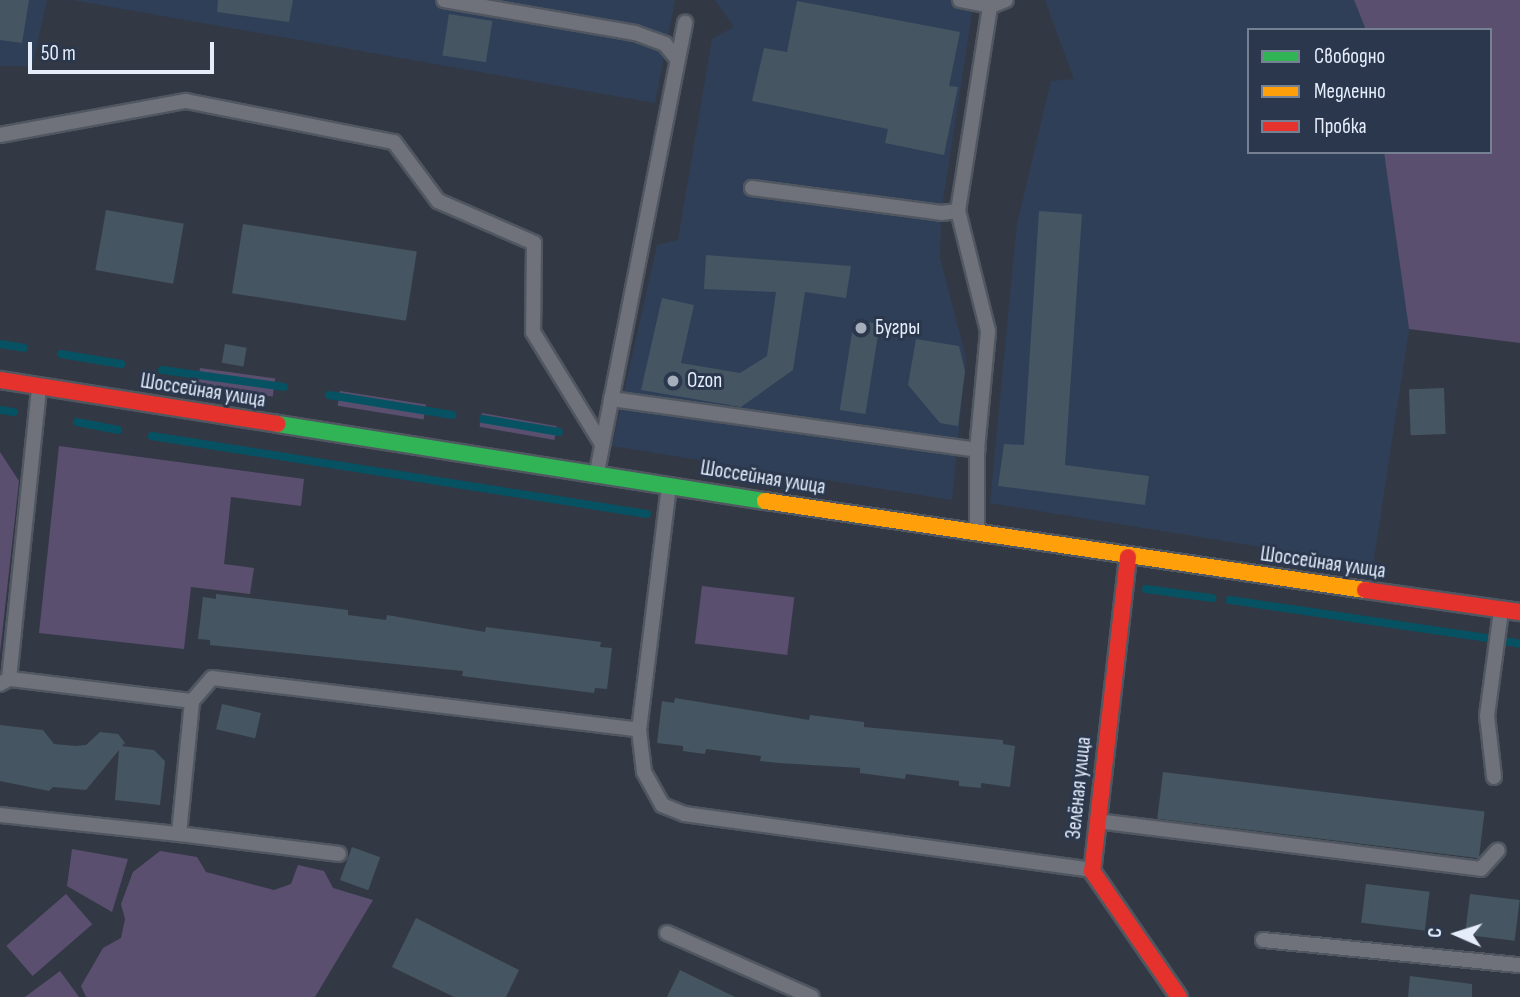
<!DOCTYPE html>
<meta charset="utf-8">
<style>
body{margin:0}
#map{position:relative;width:1520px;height:997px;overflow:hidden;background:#323945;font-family:"Sofia Sans Condensed",sans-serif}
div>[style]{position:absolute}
.built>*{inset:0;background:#303f58}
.green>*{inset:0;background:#5b4f70;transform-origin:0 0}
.stream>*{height:8px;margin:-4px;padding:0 4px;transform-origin:4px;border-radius:4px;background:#065263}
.building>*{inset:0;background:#455562;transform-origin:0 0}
.roads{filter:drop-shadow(2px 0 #505760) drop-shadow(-2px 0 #505760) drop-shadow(0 2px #505760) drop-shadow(0 -2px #505760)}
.lane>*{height:14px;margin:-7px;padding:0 7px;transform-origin:7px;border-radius:7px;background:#6f717b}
.fast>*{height:16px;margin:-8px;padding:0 8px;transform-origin:8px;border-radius:8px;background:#30b455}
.slow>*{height:16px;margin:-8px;padding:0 8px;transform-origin:8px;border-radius:8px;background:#ff9f0a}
.jam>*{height:16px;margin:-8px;padding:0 8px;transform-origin:8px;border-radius:8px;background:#e5322d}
.dots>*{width:19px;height:19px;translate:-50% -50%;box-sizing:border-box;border:4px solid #2a374d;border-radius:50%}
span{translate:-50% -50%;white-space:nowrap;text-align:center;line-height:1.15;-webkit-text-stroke:6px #2a374d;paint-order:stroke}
.poi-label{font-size:21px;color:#e5edfb}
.left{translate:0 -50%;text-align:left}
.street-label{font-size:21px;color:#e5edfb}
.legend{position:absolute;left:1247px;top:28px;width:245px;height:126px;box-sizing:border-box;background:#2a374d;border:2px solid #758093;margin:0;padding:9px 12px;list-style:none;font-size:21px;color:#e5edfb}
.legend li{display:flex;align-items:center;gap:14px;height:35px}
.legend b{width:35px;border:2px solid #758093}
.north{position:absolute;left:1422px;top:899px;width:70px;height:70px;-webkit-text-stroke:5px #2a374d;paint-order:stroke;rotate:273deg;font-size:19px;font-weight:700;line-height:28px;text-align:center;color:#e5edfb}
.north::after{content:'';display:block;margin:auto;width:24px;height:32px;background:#e5edfb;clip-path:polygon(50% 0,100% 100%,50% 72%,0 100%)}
.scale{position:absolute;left:28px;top:42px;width:186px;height:32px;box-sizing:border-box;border:4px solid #e5edfb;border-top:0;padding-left:9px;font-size:21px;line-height:24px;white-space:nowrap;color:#e5edfb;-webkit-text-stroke:5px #2a374d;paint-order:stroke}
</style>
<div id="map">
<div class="built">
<i style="clip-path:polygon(0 0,47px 0,32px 66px,0 66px)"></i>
<i style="clip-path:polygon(73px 0,675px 0,655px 103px)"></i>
<i style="clip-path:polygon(715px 0,974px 0,941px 213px,940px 258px,966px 358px,952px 500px,612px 446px,657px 245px,678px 240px,712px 39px,734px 27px)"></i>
<i style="clip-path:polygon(1045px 0,1354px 0,1366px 30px,1249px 30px,1249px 152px,1384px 152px,1409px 329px,1373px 565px,990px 503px,1017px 224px,1051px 81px,1074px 79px)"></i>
</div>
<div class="green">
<i style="clip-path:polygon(1354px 0,1520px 0,1520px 343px,1409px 329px,1384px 152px,1490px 152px,1490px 30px,1366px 30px)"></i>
<i style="left:200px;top:368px;width:76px;height:18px;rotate:8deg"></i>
<i style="left:340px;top:391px;width:87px;height:15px;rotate:9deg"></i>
<i style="left:482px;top:413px;width:76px;height:14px;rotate:10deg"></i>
<i style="clip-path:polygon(59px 446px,304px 479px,301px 506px,231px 497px,224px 564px,254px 568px,250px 594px,191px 587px,184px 649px,39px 633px)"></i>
<i style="clip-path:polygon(0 452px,19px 481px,0 653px)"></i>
<i style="left:702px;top:586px;width:93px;height:58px;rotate:7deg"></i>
<i style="clip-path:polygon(72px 849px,128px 859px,112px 912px,67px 886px)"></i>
<i style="clip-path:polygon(160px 851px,197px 857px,206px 872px,274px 890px,291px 884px,298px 865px,324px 871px,333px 888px,373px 900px,315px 997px,86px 997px,81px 986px,103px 948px,121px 938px,125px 919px,121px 904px,133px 872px)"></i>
<i style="left:66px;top:894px;width:40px;height:79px;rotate:49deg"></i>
<i style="clip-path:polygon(60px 971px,79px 997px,25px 997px)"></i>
</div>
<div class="stream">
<i style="left:0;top:344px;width:24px;rotate:9deg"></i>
<i style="left:61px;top:354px;width:61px;rotate:9.5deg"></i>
<i style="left:162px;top:370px;width:123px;rotate:7.9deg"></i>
<i style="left:329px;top:395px;width:125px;rotate:9.2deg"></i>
<i style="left:0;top:410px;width:14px;rotate:8deg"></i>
<i style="left:483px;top:419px;width:77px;rotate:9.7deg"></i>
<i style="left:77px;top:422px;width:42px;rotate:11deg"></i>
<i style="left:152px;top:436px;width:501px;rotate:8.95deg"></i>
<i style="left:1146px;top:589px;width:67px;rotate:7.8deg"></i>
<i style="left:1230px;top:600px;width:259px;rotate:8.4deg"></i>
<i style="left:1505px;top:641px;width:15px;rotate:11deg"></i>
</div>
<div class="building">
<i style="clip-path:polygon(0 0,29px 0,22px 43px,0 40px)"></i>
<i style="clip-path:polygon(218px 0,293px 0,289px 22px,217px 12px)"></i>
<i style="clip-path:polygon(797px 1px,960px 32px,949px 86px,958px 87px,944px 155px,885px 143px,888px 129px,752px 101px,764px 48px,787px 52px)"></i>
<i style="left:449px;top:14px;width:44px;height:42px;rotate:9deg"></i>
<i style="left:106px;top:210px;width:79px;height:61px;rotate:10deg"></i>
<i style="clip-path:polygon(1039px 211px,1082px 214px,1065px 465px,1149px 476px,1145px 505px,998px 486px,1004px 444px,1024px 445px)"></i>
<i style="left:243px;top:224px;width:176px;height:70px;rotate:9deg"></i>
<i style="clip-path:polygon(706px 255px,851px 266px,846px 298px,805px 292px,793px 370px,741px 407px,641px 390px,662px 298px,694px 305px,681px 363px,740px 373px,767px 356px,776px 292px,704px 289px)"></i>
<i style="left:854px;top:320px;width:26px;height:91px;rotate:9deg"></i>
<i style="clip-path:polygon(916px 339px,959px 346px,965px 371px,958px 426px,940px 423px,908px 385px)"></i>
<i style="left:225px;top:344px;width:22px;height:19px;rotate:10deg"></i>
<i style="left:1444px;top:388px;width:46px;height:35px;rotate:88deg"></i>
<i style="clip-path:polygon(216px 594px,348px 610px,348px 615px,386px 620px,387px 615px,485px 632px,486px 627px,601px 642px,600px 647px,612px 648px,607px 689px,595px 688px,594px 693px,462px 676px,463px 671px,210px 645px,210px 640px,198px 639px,203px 597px,216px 599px)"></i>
<i style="clip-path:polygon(675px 698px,809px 720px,810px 715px,864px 722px,864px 727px,1003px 740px,1003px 744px,1015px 746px,1010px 787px,981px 783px,981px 788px,959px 786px,959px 781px,906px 774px,905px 779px,860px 773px,860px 768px,779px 763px,760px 761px,761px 756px,706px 749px,705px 754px,683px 751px,683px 746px,657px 743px,662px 701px,674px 703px)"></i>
<i style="left:222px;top:704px;width:40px;height:26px;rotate:13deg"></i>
<i style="clip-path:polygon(0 725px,43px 730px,54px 744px,76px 746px,86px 745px,100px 732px,118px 734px,125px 743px,122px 746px,154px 750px,165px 761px,160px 805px,115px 800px,119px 750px,86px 790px,53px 787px,49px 791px,0 781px)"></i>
<i style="left:1163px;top:772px;width:324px;height:47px;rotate:7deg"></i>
<i style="left:352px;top:847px;width:30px;height:35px;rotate:20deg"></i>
<i style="left:1366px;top:884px;width:64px;height:39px;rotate:7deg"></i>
<i style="left:1470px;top:894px;width:50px;height:41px;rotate:7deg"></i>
<i style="clip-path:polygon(416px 918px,519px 970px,506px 997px,454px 997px,392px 967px)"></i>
<i style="clip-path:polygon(680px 970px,735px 997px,667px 997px)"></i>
<i style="clip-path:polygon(1410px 976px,1472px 984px,1472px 997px,1408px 997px)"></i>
</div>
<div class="roads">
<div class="lane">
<i style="left:444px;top:0;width:194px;rotate:9.8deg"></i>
<i style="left:635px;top:33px;width:32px;rotate:20deg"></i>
<i style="left:665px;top:44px;width:19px;rotate:51deg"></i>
<i style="left:960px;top:0;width:32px;rotate:11deg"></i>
<i style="left:991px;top:6px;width:16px;rotate:-22deg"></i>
<i style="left:0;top:135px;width:189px;rotate:-10.4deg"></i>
<i style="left:186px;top:101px;width:212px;rotate:11.2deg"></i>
<i style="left:394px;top:142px;width:74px;rotate:53.3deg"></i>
<i style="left:438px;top:201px;width:105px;rotate:23.6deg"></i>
<i style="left:534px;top:243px;width:89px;rotate:90.6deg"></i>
<i style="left:533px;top:332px;width:132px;rotate:58.4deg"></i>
<i style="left:752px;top:188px;width:191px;rotate:7.5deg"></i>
<i style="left:941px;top:213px;width:17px;rotate:-7deg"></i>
<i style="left:611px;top:399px;width:370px;rotate:7.9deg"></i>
<i style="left:597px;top:472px;width:458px;rotate:-78.9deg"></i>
<i style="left:669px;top:486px;width:246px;rotate:97deg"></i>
<i style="left:639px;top:730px;width:42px;rotate:83.2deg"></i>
<i style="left:644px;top:772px;width:38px;rotate:61deg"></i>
<i style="left:662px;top:805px;width:24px;rotate:22deg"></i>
<i style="left:684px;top:814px;width:411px;rotate:7.8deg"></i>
<i style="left:977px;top:533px;width:83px;rotate:-90deg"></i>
<i style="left:977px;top:450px;width:120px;rotate:-84.7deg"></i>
<i style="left:988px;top:331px;width:124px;rotate:-104deg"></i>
<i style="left:958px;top:211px;width:214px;rotate:-81.1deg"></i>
<i style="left:0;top:684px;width:10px;rotate:-29deg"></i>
<i style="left:9px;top:679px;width:294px;rotate:-84.1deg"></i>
<i style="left:192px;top:701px;width:30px;rotate:-49deg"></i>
<i style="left:212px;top:678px;width:430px;rotate:6.9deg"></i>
<i style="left:1494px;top:777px;width:61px;rotate:-96.5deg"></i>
<i style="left:1487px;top:716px;width:106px;rotate:-82.4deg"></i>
<i style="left:0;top:815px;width:180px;rotate:6.1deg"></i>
<i style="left:179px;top:834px;width:134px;rotate:-84.4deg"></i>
<i style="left:192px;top:701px;width:184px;rotate:-173.1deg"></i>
<i style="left:1097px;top:821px;width:387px;rotate:7.1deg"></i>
<i style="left:1481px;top:869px;width:25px;rotate:-48deg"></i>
<i style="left:179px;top:834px;width:161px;rotate:7.1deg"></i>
<i style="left:667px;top:933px;width:158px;rotate:23.8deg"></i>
<i style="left:1263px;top:940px;width:258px;rotate:5.6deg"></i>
</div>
<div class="fast">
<i style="left:278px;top:424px;width:493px;rotate:9deg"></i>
</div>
<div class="slow">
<i style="left:765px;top:501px;width:607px;rotate:8.44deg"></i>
</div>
<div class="jam">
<i style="left:0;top:380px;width:281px;rotate:9deg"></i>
<i style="left:1128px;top:557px;width:316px;rotate:96.5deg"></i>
<i style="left:1092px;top:871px;width:153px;rotate:55.4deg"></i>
<i style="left:1365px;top:590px;width:157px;rotate:8.1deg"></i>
</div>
</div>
<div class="dots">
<i style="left:861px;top:328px;background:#a6aebb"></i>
<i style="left:673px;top:381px;background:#a6aebb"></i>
</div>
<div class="poi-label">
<span class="left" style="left:875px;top:328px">Бугры</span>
<span class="left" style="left:687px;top:381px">Ozon</span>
</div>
<div class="street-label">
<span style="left:203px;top:391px;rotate:9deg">Шоссейная улица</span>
<span style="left:763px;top:478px;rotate:9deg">Шоссейная улица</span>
<span style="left:1323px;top:563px;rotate:8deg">Шоссейная улица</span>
<span style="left:1079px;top:788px;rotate:-84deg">Зелёная улица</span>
</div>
<ul class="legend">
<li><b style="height:9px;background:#30b455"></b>Свободно</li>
<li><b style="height:9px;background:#ff9f0a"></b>Медленно</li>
<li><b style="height:9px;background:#e5322d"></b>Пробка</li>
</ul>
<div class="north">С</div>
<div class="scale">50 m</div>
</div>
